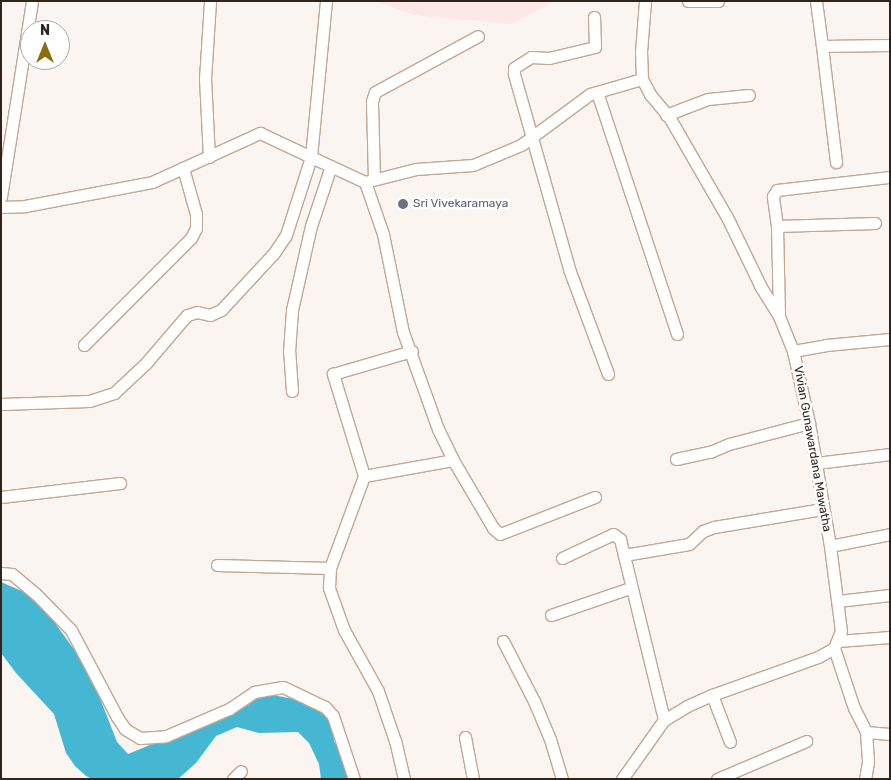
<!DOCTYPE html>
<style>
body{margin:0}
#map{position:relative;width:891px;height:780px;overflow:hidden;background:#fbf5f1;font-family:Rubik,sans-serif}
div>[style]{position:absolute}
.education>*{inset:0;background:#fde7e7}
.water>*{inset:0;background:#45b7d2}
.roads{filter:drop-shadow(1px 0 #c2a791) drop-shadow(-1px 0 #c2a791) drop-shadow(0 1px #c2a791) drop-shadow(0 -1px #c2a791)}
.street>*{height:11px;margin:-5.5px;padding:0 5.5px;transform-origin:5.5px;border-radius:5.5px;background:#fff}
.dots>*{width:14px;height:14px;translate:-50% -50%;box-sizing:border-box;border:2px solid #fff;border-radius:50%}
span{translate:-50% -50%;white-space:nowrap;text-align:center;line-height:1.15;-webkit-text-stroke:5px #fff;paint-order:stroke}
.worship-label{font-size:12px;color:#5b616d}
.left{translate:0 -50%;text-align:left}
.street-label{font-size:12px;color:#30251d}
.frame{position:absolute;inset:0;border:2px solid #30251d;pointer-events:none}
.north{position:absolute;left:20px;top:20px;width:50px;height:50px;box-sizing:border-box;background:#fff;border:1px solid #aca8a5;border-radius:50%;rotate:0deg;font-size:14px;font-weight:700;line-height:20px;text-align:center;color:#30251d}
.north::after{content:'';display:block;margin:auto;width:18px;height:22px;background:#8a6c0d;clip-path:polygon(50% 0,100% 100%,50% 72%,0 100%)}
</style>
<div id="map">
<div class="education">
<i style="clip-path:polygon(376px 1px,555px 1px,511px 24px,413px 15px)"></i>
</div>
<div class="water">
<i style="clip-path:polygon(1px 582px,24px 592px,44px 608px,89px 670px,117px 742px,128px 754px,172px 736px,229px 702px,262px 693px,294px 699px,318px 708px,331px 718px,334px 741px,350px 770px,351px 779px,321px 779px,319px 764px,309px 743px,298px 732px,259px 733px,237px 727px,216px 736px,196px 763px,178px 779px,92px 779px,86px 776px,75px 766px,66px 753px,54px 714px,16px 673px,1px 653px)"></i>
</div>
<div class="roads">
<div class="street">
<i style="left:326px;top:1px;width:157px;rotate:95.5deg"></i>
<i style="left:311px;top:157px;width:60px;rotate:24.8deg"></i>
<i style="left:365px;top:182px;width:55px;rotate:70.9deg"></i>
<i style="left:383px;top:234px;width:100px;rotate:78.5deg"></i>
<i style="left:403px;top:332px;width:103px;rotate:70.2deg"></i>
<i style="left:438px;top:429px;width:34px;rotate:64deg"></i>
<i style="left:453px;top:460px;width:79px;rotate:59.5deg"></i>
<i style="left:493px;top:528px;width:9px;rotate:41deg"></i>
<i style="left:500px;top:534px;width:102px;rotate:-21.3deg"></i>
<i style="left:688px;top:1px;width:30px"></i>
<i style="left:816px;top:1px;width:45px;rotate:82.4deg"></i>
<i style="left:822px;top:46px;width:68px;rotate:-0.8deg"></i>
<i style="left:594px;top:17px;width:30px;rotate:88deg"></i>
<i style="left:595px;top:47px;width:47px;rotate:166.6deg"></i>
<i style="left:549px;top:58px;width:18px;rotate:-177deg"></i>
<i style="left:531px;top:57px;width:20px;rotate:147deg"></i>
<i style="left:514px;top:68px;width:6px;rotate:90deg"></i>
<i style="left:514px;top:74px;width:203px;rotate:74.2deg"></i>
<i style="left:569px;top:269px;width:112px;rotate:69.6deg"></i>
<i style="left:822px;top:46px;width:117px;rotate:83.1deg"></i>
<i style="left:597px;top:92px;width:255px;rotate:71.7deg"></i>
<i style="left:666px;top:115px;width:45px;rotate:-20.9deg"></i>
<i style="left:708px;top:99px;width:41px;rotate:-5.6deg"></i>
<i style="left:209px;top:157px;width:78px;rotate:-92.9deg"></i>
<i style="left:205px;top:79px;width:78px;rotate:-86.3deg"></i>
<i style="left:374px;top:179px;width:78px;rotate:-91.5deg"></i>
<i style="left:372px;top:101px;width:9px;rotate:-72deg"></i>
<i style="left:375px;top:92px;width:117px;rotate:-28.5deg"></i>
<i style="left:365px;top:182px;width:53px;rotate:-14.3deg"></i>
<i style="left:416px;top:169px;width:57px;rotate:-4deg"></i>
<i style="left:473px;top:165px;width:52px;rotate:-22.6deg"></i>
<i style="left:521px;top:145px;width:86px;rotate:-36.5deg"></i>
<i style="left:590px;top:94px;width:54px;rotate:-16.1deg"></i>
<i style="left:1px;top:197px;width:198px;rotate:-81deg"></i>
<i style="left:1px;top:207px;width:24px;rotate:-2deg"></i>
<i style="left:25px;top:206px;width:129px;rotate:-10.7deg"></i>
<i style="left:152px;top:182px;width:119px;rotate:-24.4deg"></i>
<i style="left:260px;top:133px;width:56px;rotate:25.2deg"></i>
<i style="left:311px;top:157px;width:82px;rotate:107.8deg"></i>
<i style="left:286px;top:235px;width:23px;rotate:124deg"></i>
<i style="left:273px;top:254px;width:76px;rotate:132.9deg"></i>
<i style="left:221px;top:310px;width:12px;rotate:156deg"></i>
<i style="left:210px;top:315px;width:13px;rotate:-167deg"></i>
<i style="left:197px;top:312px;width:10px;rotate:163deg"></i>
<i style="left:187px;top:315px;width:63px;rotate:130.5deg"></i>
<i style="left:146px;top:363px;width:44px;rotate:136.8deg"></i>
<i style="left:114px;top:393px;width:26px;rotate:162deg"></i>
<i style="left:89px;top:401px;width:88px;rotate:178deg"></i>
<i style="left:777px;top:226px;width:30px;rotate:-98deg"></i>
<i style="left:773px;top:196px;width:7px;rotate:-56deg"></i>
<i style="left:777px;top:190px;width:114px;rotate:-6.6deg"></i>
<i style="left:779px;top:314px;width:88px;rotate:-91.3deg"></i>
<i style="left:777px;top:226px;width:98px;rotate:-1.8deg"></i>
<i style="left:84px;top:345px;width:151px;rotate:-45deg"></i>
<i style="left:191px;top:238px;width:11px;rotate:-63deg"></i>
<i style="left:196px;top:228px;width:14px;rotate:-90deg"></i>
<i style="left:196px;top:214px;width:48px;rotate:-105.8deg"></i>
<i style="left:793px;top:351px;width:34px;rotate:-10deg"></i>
<i style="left:826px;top:345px;width:64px;rotate:-5.4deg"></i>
<i style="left:292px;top:391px;width:39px;rotate:-94deg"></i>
<i style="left:289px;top:352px;width:42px;rotate:-85.9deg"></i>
<i style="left:292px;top:310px;width:86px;rotate:-77.3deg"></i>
<i style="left:311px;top:226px;width:63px;rotate:-71.6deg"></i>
<i style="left:676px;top:459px;width:35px;rotate:-12deg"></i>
<i style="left:710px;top:452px;width:21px;rotate:-23deg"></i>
<i style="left:729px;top:444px;width:83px;rotate:-14.7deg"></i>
<i style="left:816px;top:463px;width:75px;rotate:-6.9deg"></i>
<i style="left:364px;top:476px;width:90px;rotate:-10.2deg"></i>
<i style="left:1px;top:497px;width:120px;rotate:-6.7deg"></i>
<i style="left:830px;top:546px;width:61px;rotate:-11.3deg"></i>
<i style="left:624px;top:555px;width:66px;rotate:-9.6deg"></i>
<i style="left:689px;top:544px;width:19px;rotate:-43deg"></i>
<i style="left:703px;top:531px;width:12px;rotate:-20deg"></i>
<i style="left:714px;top:527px;width:110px;rotate:-9.4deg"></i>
<i style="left:562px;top:558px;width:56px;rotate:-25.2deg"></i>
<i style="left:613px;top:534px;width:9px;rotate:36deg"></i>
<i style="left:620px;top:539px;width:186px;rotate:76.3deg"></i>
<i style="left:217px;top:565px;width:113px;rotate:1.5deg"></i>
<i style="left:1px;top:573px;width:11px;rotate:5deg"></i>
<i style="left:12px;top:574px;width:31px;rotate:40deg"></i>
<i style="left:36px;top:594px;width:50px;rotate:45.8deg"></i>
<i style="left:71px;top:630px;width:98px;rotate:62.1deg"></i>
<i style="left:117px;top:717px;width:14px;rotate:56deg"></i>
<i style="left:125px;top:729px;width:17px;rotate:31deg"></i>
<i style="left:140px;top:738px;width:26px;rotate:-4deg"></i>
<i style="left:166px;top:736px;width:69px;rotate:-23.2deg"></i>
<i style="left:229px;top:709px;width:30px;rotate:-34deg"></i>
<i style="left:254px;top:692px;width:29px;rotate:-10deg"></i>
<i style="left:283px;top:687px;width:47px;rotate:25.5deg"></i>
<i style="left:325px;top:707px;width:12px;rotate:48deg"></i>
<i style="left:333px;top:716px;width:66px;rotate:71.6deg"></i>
<i style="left:838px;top:601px;width:52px;rotate:-6.6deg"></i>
<i style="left:551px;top:615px;width:83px;rotate:-18.9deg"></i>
<i style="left:503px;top:641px;width:68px;rotate:62.7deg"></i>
<i style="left:534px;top:701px;width:41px;rotate:67.2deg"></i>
<i style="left:550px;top:739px;width:42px;rotate:73.3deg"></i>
<i style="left:838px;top:641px;width:52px;rotate:-4.4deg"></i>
<i style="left:834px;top:648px;width:63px;rotate:71.6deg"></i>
<i style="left:854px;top:708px;width:27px;rotate:63deg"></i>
<i style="left:866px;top:732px;width:30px;rotate:86deg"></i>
<i style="left:868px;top:762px;width:17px;rotate:100deg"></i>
<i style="left:712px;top:695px;width:50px;rotate:69deg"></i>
<i style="left:866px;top:732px;width:24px;rotate:5deg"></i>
<i style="left:465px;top:737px;width:43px;rotate:79.2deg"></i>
<i style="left:233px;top:779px;width:11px;rotate:-45deg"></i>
<i style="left:404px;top:779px;width:39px;rotate:-103deg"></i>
<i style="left:395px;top:741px;width:53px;rotate:-108.8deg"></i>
<i style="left:378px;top:691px;width:70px;rotate:-119.1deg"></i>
<i style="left:344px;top:630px;width:45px;rotate:-109.7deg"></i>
<i style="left:329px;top:588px;width:20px;rotate:-87deg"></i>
<i style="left:330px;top:568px;width:98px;rotate:-69.7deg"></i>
<i style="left:364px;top:476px;width:107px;rotate:-106.9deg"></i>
<i style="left:333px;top:374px;width:82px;rotate:-16.2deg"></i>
<i style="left:622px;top:779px;width:72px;rotate:-54.6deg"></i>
<i style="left:664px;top:720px;width:27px;rotate:-31deg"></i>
<i style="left:687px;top:706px;width:27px;rotate:-24deg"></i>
<i style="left:712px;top:695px;width:113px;rotate:-19.7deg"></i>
<i style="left:818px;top:657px;width:18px;rotate:-29deg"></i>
<i style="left:834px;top:648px;width:18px;rotate:-68deg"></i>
<i style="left:841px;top:631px;width:86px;rotate:-97.4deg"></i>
<i style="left:830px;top:546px;width:125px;rotate:-99.7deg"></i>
<i style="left:809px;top:423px;width:74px;rotate:-102.5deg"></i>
<i style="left:793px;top:351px;width:38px;rotate:-112deg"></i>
<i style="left:779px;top:316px;width:36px;rotate:-122deg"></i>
<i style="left:760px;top:285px;width:73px;rotate:-115.9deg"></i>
<i style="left:728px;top:219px;width:118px;rotate:-120deg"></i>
<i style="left:669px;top:117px;width:30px;rotate:-130deg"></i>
<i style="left:650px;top:94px;width:17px;rotate:-118deg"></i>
<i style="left:642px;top:79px;width:27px;rotate:-92deg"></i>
<i style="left:641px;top:52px;width:51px;rotate:-85.5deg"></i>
<i style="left:717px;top:779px;width:97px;rotate:-23.1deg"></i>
</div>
</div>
<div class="dots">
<i style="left:403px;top:204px;background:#6b7280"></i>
</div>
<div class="worship-label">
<span class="left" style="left:413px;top:204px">Sri Vivekaramaya</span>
</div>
<div class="street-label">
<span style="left:812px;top:449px;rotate:80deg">Vivian Gunawardana Mawatha</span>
</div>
<div class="frame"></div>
<div class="north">N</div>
</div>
